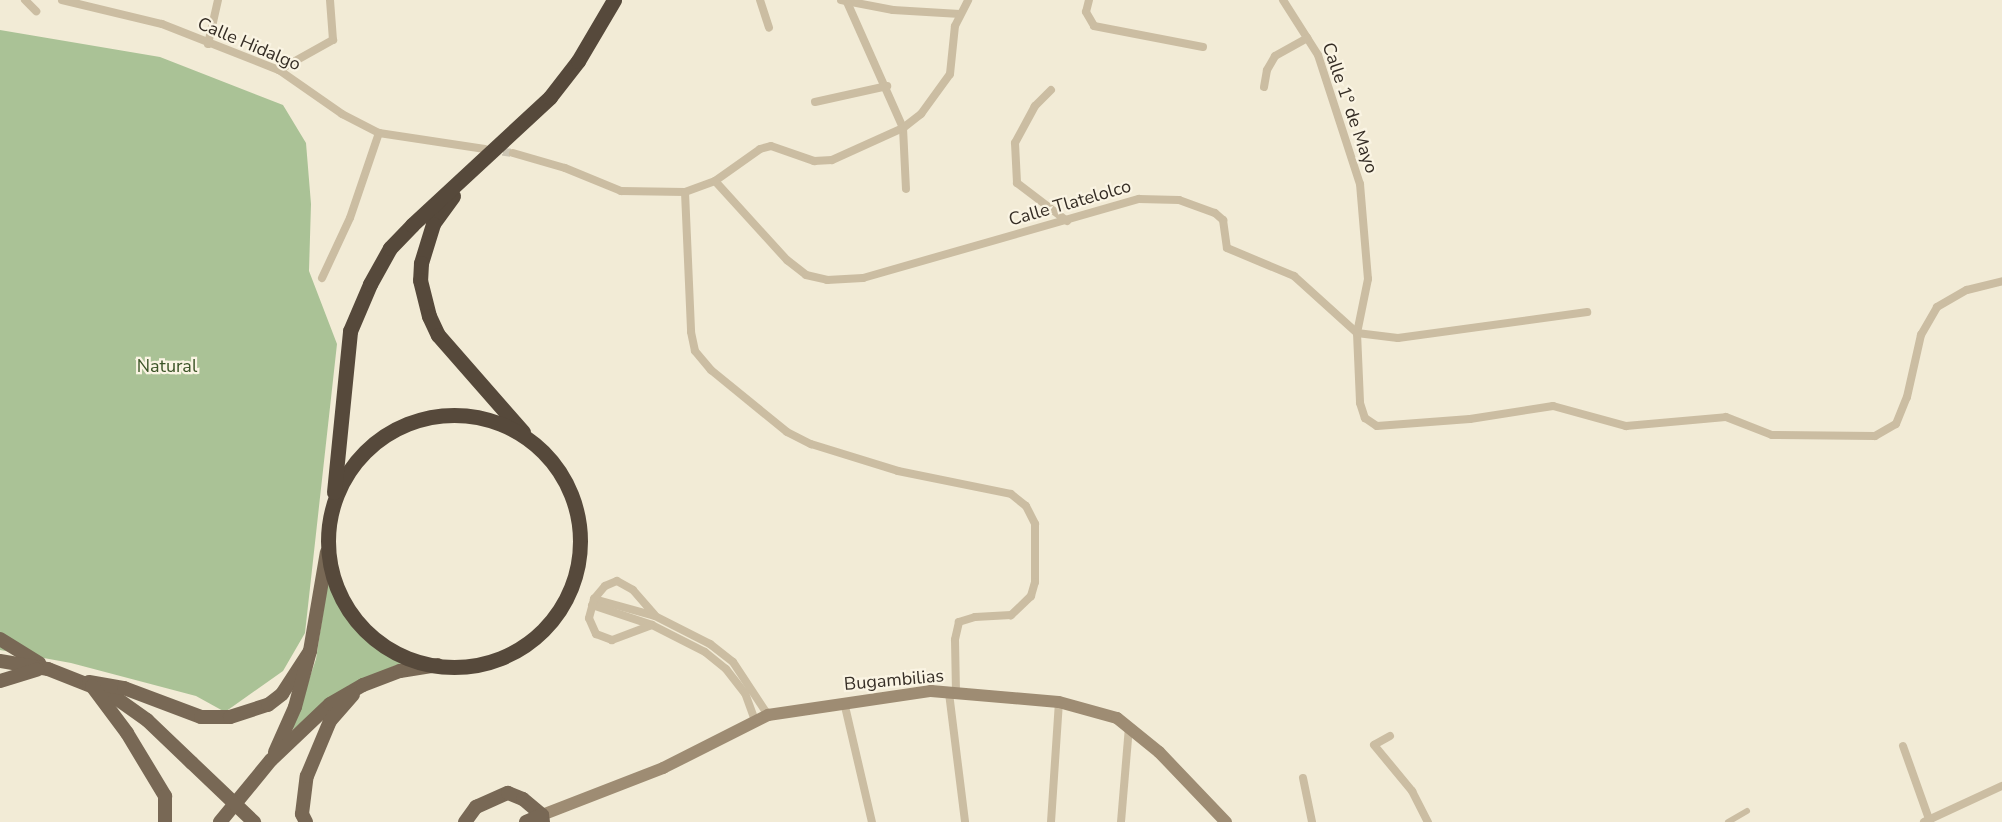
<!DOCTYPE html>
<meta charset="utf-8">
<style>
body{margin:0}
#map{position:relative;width:2002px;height:822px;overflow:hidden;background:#f2ebd6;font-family:"Nunito Sans",sans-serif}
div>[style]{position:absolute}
.green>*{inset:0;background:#aac296}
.minor-tunnel>*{height:8px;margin-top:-4px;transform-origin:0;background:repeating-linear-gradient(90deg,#ccc5b3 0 8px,transparent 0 12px)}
.pedestrian>*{height:6px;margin:-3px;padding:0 3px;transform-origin:3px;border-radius:3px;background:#cbbda2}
.minor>*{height:8px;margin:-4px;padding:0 4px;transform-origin:4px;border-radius:4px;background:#cbbda2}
.secondary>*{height:12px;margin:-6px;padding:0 6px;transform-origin:6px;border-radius:6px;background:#9e8c73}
.primary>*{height:14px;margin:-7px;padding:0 7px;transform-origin:7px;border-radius:7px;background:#786855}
.motorway>*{height:15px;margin:-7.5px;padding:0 7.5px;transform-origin:7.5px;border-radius:7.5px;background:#56493b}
.motorway>.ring{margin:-7.5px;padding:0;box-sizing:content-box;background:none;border:15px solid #56493b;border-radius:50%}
.primary-bridge>*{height:14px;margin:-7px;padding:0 7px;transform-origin:7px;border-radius:7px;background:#786855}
span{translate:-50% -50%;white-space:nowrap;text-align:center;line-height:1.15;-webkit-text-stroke:4.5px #faf4e3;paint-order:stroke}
.street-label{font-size:18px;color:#352d25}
.park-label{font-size:18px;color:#3b5427}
</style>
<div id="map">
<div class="green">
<i style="clip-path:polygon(0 30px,160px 57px,283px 105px,306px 143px,311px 204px,309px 271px,337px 344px,305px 633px,283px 671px,225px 712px,196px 696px,71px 663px,0 650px)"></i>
<i style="clip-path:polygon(328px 580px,350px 617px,384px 648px,406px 661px,348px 686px,292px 730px,316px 659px)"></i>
</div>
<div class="minor-tunnel">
<i style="left:491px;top:150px;width:22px;rotate:8deg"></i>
</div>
<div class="pedestrian">
<i style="left:1728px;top:822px;width:22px;rotate:-30deg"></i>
</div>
<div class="minor">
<i style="left:25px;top:0;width:16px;rotate:45deg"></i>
<i style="left:62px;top:0;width:103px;rotate:13.5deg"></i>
<i style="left:162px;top:24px;width:126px;rotate:21.5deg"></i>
<i style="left:279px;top:70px;width:77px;rotate:34.9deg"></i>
<i style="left:342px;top:114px;width:42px;rotate:27.2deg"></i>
<i style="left:379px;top:133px;width:107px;rotate:8.6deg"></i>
<i style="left:760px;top:0;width:29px;rotate:72deg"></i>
<i style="left:841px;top:0;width:53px;rotate:10.9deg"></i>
<i style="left:893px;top:10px;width:67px;rotate:3.4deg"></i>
<i style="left:1089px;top:0;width:12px;rotate:104deg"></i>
<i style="left:1086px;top:12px;width:16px;rotate:60deg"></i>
<i style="left:1094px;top:26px;width:111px;rotate:10.9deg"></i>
<i style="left:1283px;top:0;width:65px;rotate:57.5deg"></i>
<i style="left:1318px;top:55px;width:136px;rotate:72deg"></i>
<i style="left:1360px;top:184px;width:95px;rotate:85.2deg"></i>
<i style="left:1368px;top:279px;width:55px;rotate:101.5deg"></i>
<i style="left:1357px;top:333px;width:70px;rotate:87.5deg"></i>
<i style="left:1360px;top:403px;width:16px;rotate:72deg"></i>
<i style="left:1365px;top:418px;width:14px;rotate:34deg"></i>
<i style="left:1377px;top:426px;width:93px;rotate:-4.3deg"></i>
<i style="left:1470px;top:419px;width:84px;rotate:-8.9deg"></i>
<i style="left:1553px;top:406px;width:76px;rotate:15.3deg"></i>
<i style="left:1626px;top:426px;width:100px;rotate:-5.1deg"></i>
<i style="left:1726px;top:417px;width:49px;rotate:21.4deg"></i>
<i style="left:1772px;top:435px;width:103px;rotate:0.6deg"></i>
<i style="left:1875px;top:436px;width:24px;rotate:-30deg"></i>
<i style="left:1896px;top:424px;width:29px;rotate:-68deg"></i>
<i style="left:1907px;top:397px;width:64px;rotate:-77.3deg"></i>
<i style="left:1921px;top:335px;width:32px;rotate:-60deg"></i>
<i style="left:1937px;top:307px;width:34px;rotate:-30deg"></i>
<i style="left:1967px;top:290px;width:36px;rotate:-14deg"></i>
<i style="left:847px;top:2px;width:138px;rotate:66deg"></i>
<i style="left:903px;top:128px;width:61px;rotate:87.2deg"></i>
<i style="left:208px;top:44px;width:45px;rotate:-77.2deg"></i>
<i style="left:279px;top:70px;width:62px;rotate:-29.1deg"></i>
<i style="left:333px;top:40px;width:40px;rotate:-94.3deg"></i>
<i style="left:1264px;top:87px;width:17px;rotate:-80deg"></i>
<i style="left:1267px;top:70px;width:16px;rotate:-60deg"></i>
<i style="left:1275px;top:56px;width:37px;rotate:-29deg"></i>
<i style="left:1051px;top:90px;width:23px;rotate:135deg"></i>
<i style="left:1035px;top:106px;width:42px;rotate:118.4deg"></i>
<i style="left:1015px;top:143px;width:40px;rotate:87.1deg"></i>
<i style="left:1017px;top:183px;width:63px;rotate:37.2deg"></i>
<i style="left:815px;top:102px;width:74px;rotate:-12.5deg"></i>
<i style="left:513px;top:153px;width:54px;rotate:16.1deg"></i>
<i style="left:565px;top:168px;width:61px;rotate:22.3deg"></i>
<i style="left:621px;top:191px;width:64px;rotate:0.9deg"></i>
<i style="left:685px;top:192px;width:32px;rotate:-20deg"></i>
<i style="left:715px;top:181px;width:55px;rotate:-35.4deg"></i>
<i style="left:760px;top:149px;width:11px;rotate:-15deg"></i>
<i style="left:771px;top:146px;width:46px;rotate:19.2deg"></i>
<i style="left:814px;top:161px;width:18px;rotate:-3deg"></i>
<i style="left:832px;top:160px;width:78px;rotate:-24.3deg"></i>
<i style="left:903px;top:128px;width:23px;rotate:-38deg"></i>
<i style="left:921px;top:114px;width:49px;rotate:-54.1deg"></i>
<i style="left:950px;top:74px;width:48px;rotate:-84.1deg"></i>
<i style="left:955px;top:26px;width:29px;rotate:-63deg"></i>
<i style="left:715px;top:181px;width:107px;rotate:47.7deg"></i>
<i style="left:787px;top:260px;width:24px;rotate:38deg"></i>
<i style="left:806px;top:275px;width:22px;rotate:13deg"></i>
<i style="left:827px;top:280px;width:36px;rotate:-3deg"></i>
<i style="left:863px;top:278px;width:287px;rotate:-16deg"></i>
<i style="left:1139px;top:199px;width:40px;rotate:1.4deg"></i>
<i style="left:1179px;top:200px;width:38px;rotate:20deg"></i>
<i style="left:1215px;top:213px;width:11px;rotate:41deg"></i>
<i style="left:1223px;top:220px;width:28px;rotate:82deg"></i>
<i style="left:1227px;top:248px;width:73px;rotate:22.7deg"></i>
<i style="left:1294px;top:276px;width:85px;rotate:42.1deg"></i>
<i style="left:685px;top:192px;width:140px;rotate:87.5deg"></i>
<i style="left:691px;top:332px;width:19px;rotate:78deg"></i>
<i style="left:695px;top:351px;width:25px;rotate:50deg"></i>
<i style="left:711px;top:370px;width:98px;rotate:39.2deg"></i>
<i style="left:787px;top:432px;width:27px;rotate:27deg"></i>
<i style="left:811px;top:444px;width:91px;rotate:17.2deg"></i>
<i style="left:898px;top:471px;width:115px;rotate:11.5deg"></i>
<i style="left:1011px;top:494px;width:19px;rotate:39deg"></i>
<i style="left:1026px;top:506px;width:20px;rotate:63deg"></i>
<i style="left:1035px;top:524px;width:58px;rotate:90deg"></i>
<i style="left:1035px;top:582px;width:15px;rotate:106deg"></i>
<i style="left:1031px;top:596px;width:28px;rotate:136deg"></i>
<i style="left:1011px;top:615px;width:36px;rotate:177deg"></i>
<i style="left:975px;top:617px;width:17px;rotate:163deg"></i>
<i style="left:959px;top:622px;width:18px;rotate:103deg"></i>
<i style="left:955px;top:640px;width:54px;rotate:88.9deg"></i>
<i style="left:322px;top:278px;width:66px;rotate:-65deg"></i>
<i style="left:350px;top:218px;width:90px;rotate:-71.2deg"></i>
<i style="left:1357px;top:333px;width:41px;rotate:7deg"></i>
<i style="left:1398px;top:338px;width:191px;rotate:-7.8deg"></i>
<i style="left:594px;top:599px;width:63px;rotate:15.6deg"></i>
<i style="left:655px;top:616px;width:62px;rotate:27deg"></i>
<i style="left:710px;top:644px;width:29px;rotate:38deg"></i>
<i style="left:733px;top:662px;width:64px;rotate:56.6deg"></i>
<i style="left:592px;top:605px;width:63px;rotate:18.4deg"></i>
<i style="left:652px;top:625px;width:59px;rotate:27deg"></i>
<i style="left:705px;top:652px;width:27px;rotate:39deg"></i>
<i style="left:726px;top:669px;width:31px;rotate:52deg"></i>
<i style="left:745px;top:693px;width:30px;rotate:70deg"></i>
<i style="left:652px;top:625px;width:43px;rotate:159.4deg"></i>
<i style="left:612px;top:640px;width:17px;rotate:-159deg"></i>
<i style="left:596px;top:634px;width:17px;rotate:-114deg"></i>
<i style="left:589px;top:618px;width:20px;rotate:-75deg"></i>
<i style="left:594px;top:599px;width:17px;rotate:-50deg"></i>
<i style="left:605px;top:586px;width:13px;rotate:-23deg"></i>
<i style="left:617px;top:581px;width:18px;rotate:29deg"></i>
<i style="left:633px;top:590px;width:33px;rotate:49deg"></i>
<i style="left:949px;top:693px;width:130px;rotate:82.9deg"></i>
<i style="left:844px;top:702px;width:123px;rotate:76.9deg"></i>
<i style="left:1390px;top:736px;width:18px;rotate:151deg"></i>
<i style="left:1374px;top:745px;width:60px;rotate:50.4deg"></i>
<i style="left:1412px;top:791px;width:35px;rotate:63deg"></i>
<i style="left:1903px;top:746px;width:81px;rotate:70.4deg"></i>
<i style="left:1303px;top:778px;width:45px;rotate:78.4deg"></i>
<i style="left:1051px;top:822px;width:120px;rotate:-86.2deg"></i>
<i style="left:1121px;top:822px;width:95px;rotate:-85.2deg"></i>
<i style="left:1924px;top:822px;width:86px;rotate:-24.8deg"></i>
</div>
<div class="secondary">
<i style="left:542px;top:815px;width:130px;rotate:-21.2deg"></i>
<i style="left:663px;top:768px;width:118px;rotate:-26.8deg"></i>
<i style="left:768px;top:715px;width:165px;rotate:-8.4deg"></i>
<i style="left:931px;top:691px;width:128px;rotate:4.9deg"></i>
<i style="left:1059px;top:702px;width:60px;rotate:15.4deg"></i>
<i style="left:1117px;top:718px;width:54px;rotate:39deg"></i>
<i style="left:1159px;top:752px;width:97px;rotate:46.3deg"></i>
</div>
<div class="primary">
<i style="left:0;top:639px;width:46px;rotate:31.6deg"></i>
<i style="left:0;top:661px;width:49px;rotate:9.5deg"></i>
<i style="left:48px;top:669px;width:66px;rotate:21.5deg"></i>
<i style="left:109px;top:693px;width:47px;rotate:35.4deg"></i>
<i style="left:147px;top:720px;width:62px;rotate:43.7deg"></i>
<i style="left:0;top:681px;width:39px;rotate:-17deg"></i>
<i style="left:89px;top:682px;width:36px;rotate:10deg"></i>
<i style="left:124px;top:688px;width:82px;rotate:20.6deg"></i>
<i style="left:201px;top:717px;width:29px"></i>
<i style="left:230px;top:717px;width:40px;rotate:-18deg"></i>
<i style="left:268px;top:705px;width:18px;rotate:-38deg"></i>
<i style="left:282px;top:694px;width:51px;rotate:-56.9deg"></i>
<i style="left:92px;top:686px;width:59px;rotate:53.3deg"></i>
<i style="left:127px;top:733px;width:74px;rotate:58.9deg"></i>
<i style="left:165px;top:796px;width:26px;rotate:90deg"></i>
<i style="left:275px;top:752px;width:49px;rotate:-66deg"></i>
<i style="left:295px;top:707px;width:58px;rotate:-75deg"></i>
<i style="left:310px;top:651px;width:100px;rotate:-80.3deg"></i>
<i style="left:220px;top:822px;width:80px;rotate:-50.6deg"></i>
<i style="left:271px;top:760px;width:81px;rotate:-43.5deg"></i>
<i style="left:330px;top:704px;width:38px;rotate:-30deg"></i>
<i style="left:363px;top:685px;width:40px;rotate:-21deg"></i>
<i style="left:400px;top:671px;width:38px;rotate:-9deg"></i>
<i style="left:306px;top:822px;width:9px;rotate:-117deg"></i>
<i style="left:302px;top:814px;width:38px;rotate:-83deg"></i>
<i style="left:307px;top:776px;width:60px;rotate:-67.3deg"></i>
<i style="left:330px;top:721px;width:35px;rotate:-49deg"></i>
<i style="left:465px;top:822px;width:19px;rotate:-54deg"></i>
<i style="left:476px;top:807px;width:35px;rotate:-24deg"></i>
<i style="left:508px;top:793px;width:16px;rotate:22deg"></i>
<i style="left:523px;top:799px;width:25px;rotate:40deg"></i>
<i style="left:542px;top:815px;width:7px;rotate:82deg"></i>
<i style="left:526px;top:822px;width:17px;rotate:-24deg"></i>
</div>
<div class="motorway">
<i style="left:453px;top:196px;width:34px;rotate:126deg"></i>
<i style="left:433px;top:224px;width:41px;rotate:107.1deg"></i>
<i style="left:421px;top:263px;width:17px;rotate:93deg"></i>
<i style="left:420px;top:280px;width:37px;rotate:76deg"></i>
<i style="left:429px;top:316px;width:21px;rotate:65deg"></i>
<i style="left:438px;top:335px;width:129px;rotate:48.8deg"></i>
<i class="ring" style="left:328px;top:415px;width:237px;height:237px"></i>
<i style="left:334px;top:492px;width:162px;rotate:-84.3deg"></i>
<i style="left:350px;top:331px;width:51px;rotate:-66.9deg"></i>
<i style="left:370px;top:284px;width:41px;rotate:-60.9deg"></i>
<i style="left:390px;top:248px;width:32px;rotate:-46deg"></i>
<i style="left:412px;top:225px;width:188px;rotate:-42.8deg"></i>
<i style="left:550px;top:97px;width:46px;rotate:-52.1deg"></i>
<i style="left:578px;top:61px;width:71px;rotate:-59.5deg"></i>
</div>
<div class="primary-bridge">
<i style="left:192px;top:763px;width:86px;rotate:43.6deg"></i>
</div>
<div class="street-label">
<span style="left:249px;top:44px;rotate:23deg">Calle Hidalgo</span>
<span style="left:1350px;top:108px;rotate:71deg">Calle 1° de Mayo</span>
<span style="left:1070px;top:203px;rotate:-16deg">Calle Tlatelolco</span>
<span style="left:894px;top:680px;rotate:-5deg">Bugambilias</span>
</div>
<div class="park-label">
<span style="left:167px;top:366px">Natural</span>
</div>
</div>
